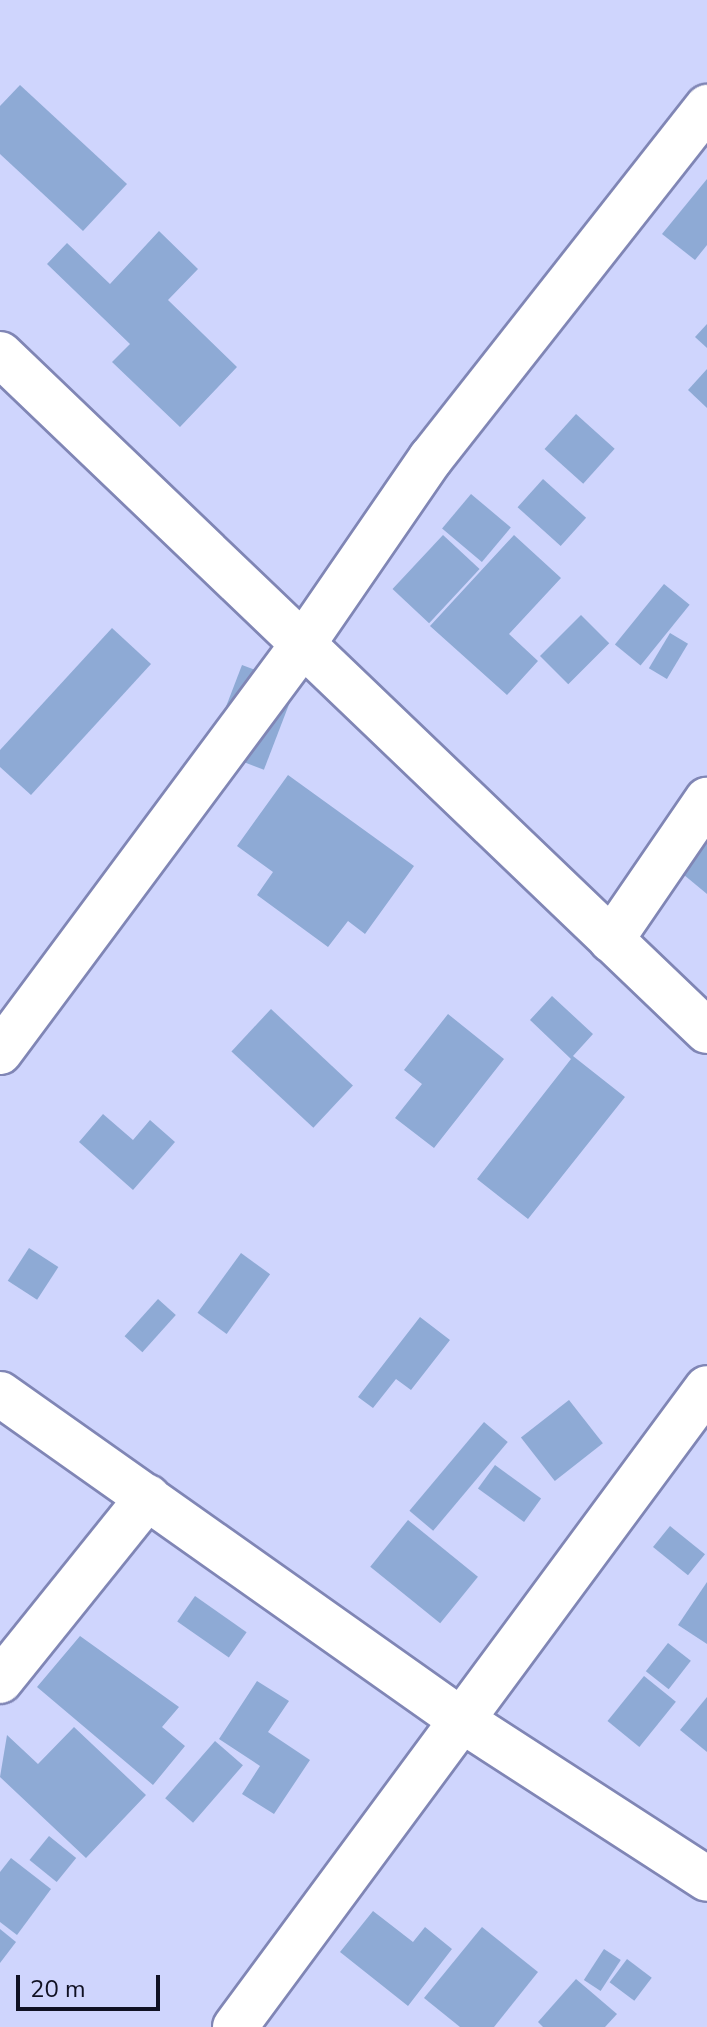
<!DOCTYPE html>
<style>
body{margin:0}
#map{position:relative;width:707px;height:2027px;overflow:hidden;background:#cfd5fd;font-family:"Nunito Sans",sans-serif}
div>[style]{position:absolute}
.building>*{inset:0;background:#8eaad5;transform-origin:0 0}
.roads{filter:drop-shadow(2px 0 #8086b5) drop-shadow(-2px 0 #8086b5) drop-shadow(0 2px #8086b5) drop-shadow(0 -2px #8086b5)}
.street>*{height:44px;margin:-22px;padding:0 22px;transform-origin:22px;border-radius:22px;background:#fff}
.secondary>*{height:44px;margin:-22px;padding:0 22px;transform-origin:22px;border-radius:22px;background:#fff}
span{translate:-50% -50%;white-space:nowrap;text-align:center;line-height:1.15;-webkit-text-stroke:6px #cfd5fd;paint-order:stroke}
.scale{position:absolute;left:16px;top:1975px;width:144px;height:36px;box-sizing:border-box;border:4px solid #101123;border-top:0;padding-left:10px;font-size:24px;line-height:28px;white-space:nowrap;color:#101123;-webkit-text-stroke:6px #cfd5fd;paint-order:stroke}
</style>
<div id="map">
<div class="building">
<i style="clip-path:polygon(20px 85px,127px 184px,83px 231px,0 154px,0 106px)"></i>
<i style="clip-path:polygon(707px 179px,707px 245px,695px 260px,662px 234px)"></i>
<i style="clip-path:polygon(159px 231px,198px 269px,168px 300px,237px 367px,180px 427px,112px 362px,130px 344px,47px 264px,67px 243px,110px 284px)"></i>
<i style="clip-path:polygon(707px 324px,707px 348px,695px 337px)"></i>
<i style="clip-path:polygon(707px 369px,707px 408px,688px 390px)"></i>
<i style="left:576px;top:414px;width:52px;height:47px;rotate:42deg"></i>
<i style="left:543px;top:479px;width:58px;height:38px;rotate:42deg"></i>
<i style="left:471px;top:494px;width:52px;height:45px;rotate:40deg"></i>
<i style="left:443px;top:535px;width:50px;height:74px;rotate:43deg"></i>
<i style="clip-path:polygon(514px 535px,561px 578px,509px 634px,538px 661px,507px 695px,430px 626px)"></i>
<i style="left:664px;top:584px;width:33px;height:78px;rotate:39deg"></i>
<i style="left:581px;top:615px;width:40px;height:58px;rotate:45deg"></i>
<i style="clip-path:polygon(112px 628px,151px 664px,31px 795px,0 767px,0 750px)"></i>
<i style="left:670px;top:633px;width:21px;height:41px;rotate:31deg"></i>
<i style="left:242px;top:665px;width:58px;height:90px;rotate:21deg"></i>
<i style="clip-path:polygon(288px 775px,414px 866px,365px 934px,348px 921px,328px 947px,257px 895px,273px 872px,237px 846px)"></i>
<i style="clip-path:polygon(707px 822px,707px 894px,672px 865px)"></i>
<i style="clip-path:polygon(552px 996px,593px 1034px,573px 1056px,625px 1097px,528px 1219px,477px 1179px,571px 1059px,530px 1020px)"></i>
<i style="left:271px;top:1009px;width:112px;height:58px;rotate:43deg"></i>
<i style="clip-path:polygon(448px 1014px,504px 1059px,434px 1148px,395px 1118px,422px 1084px,404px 1070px)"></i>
<i style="clip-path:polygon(103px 1114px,133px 1140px,150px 1120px,175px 1142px,133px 1190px,79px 1142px)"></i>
<i style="left:29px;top:1248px;width:35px;height:39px;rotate:33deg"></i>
<i style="left:241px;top:1253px;width:36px;height:74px;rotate:36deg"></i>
<i style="left:158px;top:1299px;width:24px;height:50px;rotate:42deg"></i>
<i style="clip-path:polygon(420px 1317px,450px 1340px,411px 1390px,396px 1379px,373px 1408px,358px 1397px)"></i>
<i style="left:569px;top:1400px;width:55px;height:61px;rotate:52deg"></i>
<i style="left:484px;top:1422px;width:31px;height:116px;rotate:40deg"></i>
<i style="left:495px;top:1465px;width:57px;height:29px;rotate:36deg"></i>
<i style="left:408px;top:1520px;width:90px;height:60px;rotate:39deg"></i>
<i style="left:670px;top:1526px;width:45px;height:27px;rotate:39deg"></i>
<i style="clip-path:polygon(707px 1582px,707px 1644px,678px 1625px)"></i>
<i style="left:195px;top:1596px;width:63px;height:31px;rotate:35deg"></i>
<i style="clip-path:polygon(80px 1636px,179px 1707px,162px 1727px,185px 1746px,153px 1785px,37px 1687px)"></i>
<i style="left:668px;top:1643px;width:29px;height:36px;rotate:38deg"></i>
<i style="left:644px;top:1676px;width:41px;height:58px;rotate:39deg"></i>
<i style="clip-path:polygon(257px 1681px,289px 1701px,268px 1732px,310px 1760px,274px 1814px,242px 1794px,260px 1766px,219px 1739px)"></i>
<i style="clip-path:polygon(707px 1697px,707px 1752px,680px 1730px)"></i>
<i style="clip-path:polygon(74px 1727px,146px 1795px,86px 1858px,0 1777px,7px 1735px,38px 1764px)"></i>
<i style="left:215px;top:1741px;width:37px;height:76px;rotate:41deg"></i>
<i style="left:49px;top:1836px;width:35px;height:31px;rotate:39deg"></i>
<i style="clip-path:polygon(11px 1858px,51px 1889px,17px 1935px,0 1922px,0 1872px)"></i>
<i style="clip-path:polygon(373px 1911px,413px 1942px,425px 1927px,452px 1949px,408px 2006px,340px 1952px)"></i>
<i style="clip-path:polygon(482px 1927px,538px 1972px,494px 2027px,460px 2027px,424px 1998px)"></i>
<i style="clip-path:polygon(0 1929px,16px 1942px,0 1963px)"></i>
<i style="left:604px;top:1949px;width:20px;height:37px;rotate:33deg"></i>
<i style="left:627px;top:1959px;width:31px;height:29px;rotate:37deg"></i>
<i style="clip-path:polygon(576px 1979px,617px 2014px,605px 2027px,543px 2027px,538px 2022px)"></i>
</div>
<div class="roads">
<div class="street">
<i style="left:0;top:354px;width:979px;rotate:43.76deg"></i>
<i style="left:611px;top:940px;width:170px;rotate:-55.6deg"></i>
<i style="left:0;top:1052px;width:508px;rotate:-53.4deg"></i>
<i style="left:303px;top:644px;width:226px;rotate:-55.5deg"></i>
<i style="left:431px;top:458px;width:447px;rotate:-51.8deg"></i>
<i style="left:0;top:1681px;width:236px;rotate:-51.2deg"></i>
<i style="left:235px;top:2027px;width:794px;rotate:-53.55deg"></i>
</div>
<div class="secondary">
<i style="left:0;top:1394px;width:563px;rotate:35.24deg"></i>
<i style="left:460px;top:1719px;width:294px;rotate:32.9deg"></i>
</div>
</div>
<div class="scale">20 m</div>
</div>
